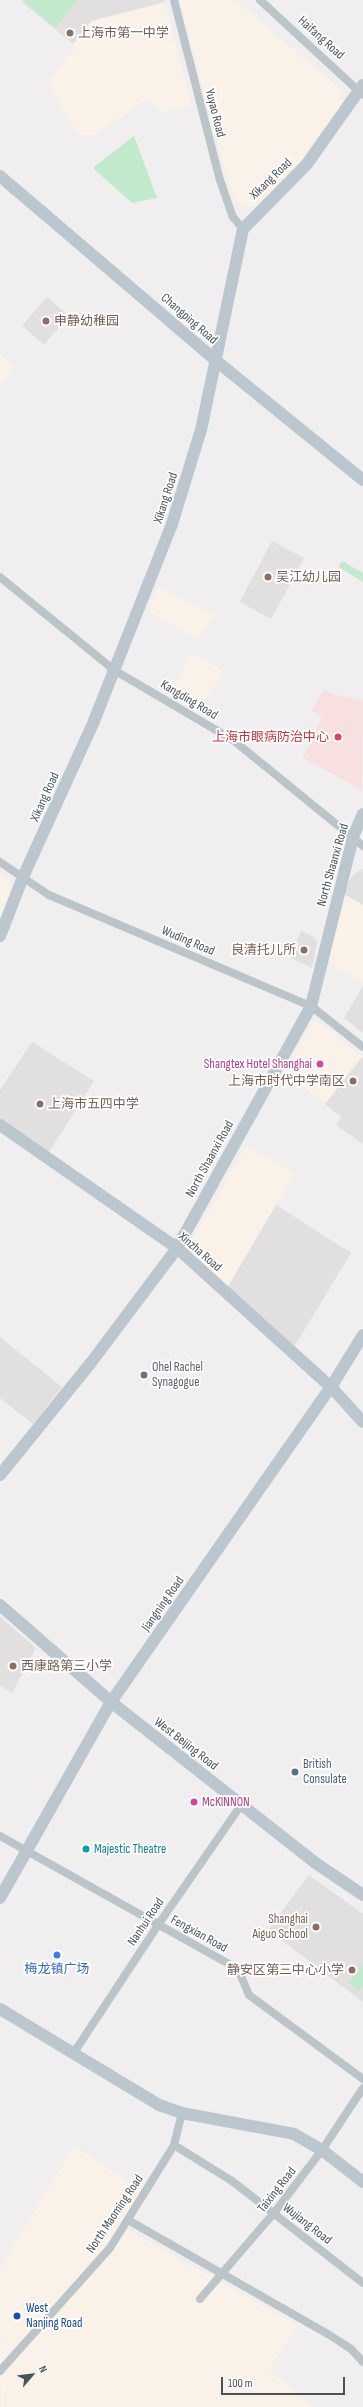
<!DOCTYPE html>
<meta charset="utf-8">
<style>
body{margin:0}
#map{position:relative;width:363px;height:2407px;overflow:hidden;background:#f0eeee;font-family:"Sofia Sans Condensed","Noto Sans SC",sans-serif}
div>[style]{position:absolute}
.commercial>*{inset:0;background:#faf2e8;transform-origin:0 0}
.education>*{inset:0;background:#e1dfdf;transform-origin:0 0}
.medical>*{inset:0;background:#f8e0e1}
.green>*{inset:0;background:#c0eacb}
.street>*{height:8px;margin:-4px;padding:0 4px;transform-origin:4px;border-radius:4px;background:#bac4c9}
.secondary>*{height:12px;margin:-6px;padding:0 6px;transform-origin:6px;border-radius:6px;background:#bbc6ce}
.dots>*{width:11px;height:11px;translate:-50% -50%;box-sizing:border-box;border:2px solid #fff;border-radius:50%}
span{translate:-50% -50%;white-space:nowrap;text-align:center;line-height:1.15;-webkit-text-stroke:3.5px #fff;paint-order:stroke}
.education-label{font-size:13px;color:#785e54}
.left{translate:0 -50%;text-align:left}
.right{translate:-100% -50%;text-align:right}
.street-label{font-size:13px;color:#485359}
.health-label{font-size:13px;color:#be3a42}
.hotel-label{font-size:13px;color:#b23c85}
.worship-label{font-size:13px;color:#5b616d}
.service-label{font-size:13px;color:#4e5e75}
.culture-label{font-size:13px;color:#0d838f}
.shop-label{font-size:13px;color:#366cbe}
.transit-label{font-size:13px;color:#164399}
.north{position:absolute;left:12px;top:2355px;width:40px;height:40px;-webkit-text-stroke:3px #fff;paint-order:stroke;rotate:62deg;font-size:11px;font-weight:700;line-height:16px;text-align:center;color:#485359}
.north::after{content:'';display:block;margin:auto;width:14px;height:18px;background:#485359;clip-path:polygon(50% 0,100% 100%,50% 72%,0 100%)}
.scale{position:absolute;left:221px;top:2377px;width:124px;height:18px;box-sizing:border-box;border:2px solid #485359;border-top:0;padding-left:5px;font-size:12px;line-height:14px;white-space:nowrap;color:#485359;-webkit-text-stroke:3px #fff;paint-order:stroke}
</style>
<div id="map">
<div class="commercial">
<i style="clip-path:polygon(179px 0,235px 0,339px 89px,344px 102px,294px 169px,259px 202px,249px 208px,239px 204px,231px 192px)"></i>
<i style="clip-path:polygon(165px 2px,191px 105px,163px 112px,156px 109px,149px 98px,95px 135px,78px 135px,48px 82px,75px 47px,73px 44px,91px 21px)"></i>
<i style="clip-path:polygon(0 355px,14px 366px,0 385px)"></i>
<i style="clip-path:polygon(158px 586px,215px 615px,197px 640px,149px 611px)"></i>
<i style="left:192px;top:653px;width:36px;height:47px;rotate:30deg"></i>
<i style="clip-path:polygon(0 874px,9px 880px,11px 887px,0 916px)"></i>
<i style="clip-path:polygon(344px 894px,363px 905px,363px 982px,327px 962px)"></i>
<i style="clip-path:polygon(311px 1022px,320px 1023px,362px 1057px,325px 1104px,286px 1072px)"></i>
<i style="clip-path:polygon(246px 1145px,295px 1174px,227px 1288px,197px 1260px,193px 1251px,193px 1239px)"></i>
<i style="clip-path:polygon(74px 2146px,141px 2190px,107px 2245px,0 2364px,0 2268px)"></i>
<i style="clip-path:polygon(127px 2229px,298px 2326px,269px 2370px,313px 2407px,1px 2407px,0 2375px,80px 2287px)"></i>
</div>
<div class="education">
<i style="clip-path:polygon(24px 0,164px 0,165px 2px,91px 21px,73px 44px,22px 2px)"></i>
<i style="left:47px;top:297px;width:29px;height:38px;rotate:41deg"></i>
<i style="left:272px;top:541px;width:36px;height:69px;rotate:28deg"></i>
<i style="clip-path:polygon(363px 869px,363px 905px,344px 894px,350px 879px,355px 873px)"></i>
<i style="clip-path:polygon(301px 931px,314px 937px,317px 942px,312px 968px,289px 957px)"></i>
<i style="clip-path:polygon(363px 986px,363px 1033px,344px 1018px)"></i>
<i style="clip-path:polygon(32px 1042px,94px 1081px,49px 1152px,0 1119px,0 1090px)"></i>
<i style="clip-path:polygon(362px 1057px,363px 1058px,363px 1144px,336px 1125px,341px 1117px,325px 1104px)"></i>
<i style="clip-path:polygon(276px 1205px,351px 1253px,294px 1347px,227px 1288px)"></i>
<i style="clip-path:polygon(0 1337px,62px 1387px,33px 1424px,0 1398px)"></i>
<i style="clip-path:polygon(0 1617px,36px 1648px,12px 1693px,0 1685px)"></i>
<i style="clip-path:polygon(309px 1875px,363px 1914px,363px 2002px,268px 1930px)"></i>
</div>
<div class="medical">
<i style="clip-path:polygon(324px 689px,333px 694px,363px 701px,362px 790px,303px 758px,322px 717px,312px 711px)"></i>
</div>
<div class="green">
<i style="clip-path:polygon(26px 0,78px 0,55px 27px,25px 2px)"></i>
<i style="clip-path:polygon(134px 136px,157px 198px,132px 203px,93px 168px)"></i>
<i style="clip-path:polygon(342px 561px,363px 573px,363px 582px,339px 567px)"></i>
<i style="clip-path:polygon(363px 1964px,363px 1985px,359px 1991px,349px 1983px)"></i>
</div>
<div class="street">
<i style="left:174px;top:0;width:186px;rotate:75.7deg"></i>
<i style="left:220px;top:180px;width:39px;rotate:71deg"></i>
<i style="left:233px;top:217px;width:16px;rotate:50deg"></i>
<i style="left:260px;top:0;width:139px;rotate:42.7deg"></i>
<i style="left:0;top:577px;width:147px;rotate:39.2deg"></i>
<i style="left:114px;top:670px;width:138px;rotate:30.5deg"></i>
<i style="left:233px;top:740px;width:168px;rotate:39.2deg"></i>
<i style="left:0;top:862px;width:59px;rotate:34deg"></i>
<i style="left:49px;top:895px;width:285px;rotate:23deg"></i>
<i style="left:311px;top:1006px;width:66px;rotate:38.3deg"></i>
<i style="left:0;top:1836px;width:273px;rotate:29.2deg"></i>
<i style="left:238px;top:1969px;width:28px;rotate:67deg"></i>
<i style="left:249px;top:1995px;width:142px;rotate:36.4deg"></i>
<i style="left:73px;top:2054px;width:154px;rotate:-56.6deg"></i>
<i style="left:158px;top:1925px;width:146px;rotate:-55.3deg"></i>
<i style="left:174px;top:2145px;width:68px;rotate:31.8deg"></i>
<i style="left:232px;top:2181px;width:166px;rotate:37.9deg"></i>
<i style="left:128px;top:2220px;width:230px;rotate:29.7deg"></i>
<i style="left:328px;top:2334px;width:27px;rotate:33deg"></i>
<i style="left:351px;top:2349px;width:18px;rotate:47deg"></i>
<i style="left:200px;top:2299px;width:113px;rotate:-49.3deg"></i>
<i style="left:274px;top:2213px;width:79px;rotate:-52.7deg"></i>
<i style="left:322px;top:2150px;width:74px;rotate:-56.5deg"></i>
<i style="left:0;top:2371px;width:165px;rotate:-48.2deg"></i>
<i style="left:110px;top:2248px;width:121px;rotate:-58.1deg"></i>
<i style="left:174px;top:2145px;width:33px;rotate:-76deg"></i>
</div>
<div class="secondary">
<i style="left:0;top:176px;width:282px;rotate:40.5deg"></i>
<i style="left:214px;top:359px;width:192px;rotate:39.1deg"></i>
<i style="left:0;top:936px;width:63px;rotate:-68.7deg"></i>
<i style="left:23px;top:877px;width:171px;rotate:-65.5deg"></i>
<i style="left:94px;top:721px;width:212px;rotate:-68.4deg"></i>
<i style="left:172px;top:524px;width:98px;rotate:-72.9deg"></i>
<i style="left:201px;top:430px;width:205px;rotate:-78.2deg"></i>
<i style="left:243px;top:229px;width:91px;rotate:-45.4deg"></i>
<i style="left:307px;top:164px;width:97px;rotate:-54.7deg"></i>
<i style="left:0;top:1125px;width:216px;rotate:34.8deg"></i>
<i style="left:177px;top:1248px;width:207px;rotate:42.1deg"></i>
<i style="left:331px;top:1387px;width:47px;rotate:47.6deg"></i>
<i style="left:0;top:1475px;width:143px;rotate:-51deg"></i>
<i style="left:90px;top:1364px;width:145px;rotate:-53.1deg"></i>
<i style="left:177px;top:1248px;width:277px;rotate:-61deg"></i>
<i style="left:311px;top:1006px;width:174px;rotate:-76deg"></i>
<i style="left:353px;top:837px;width:25px;rotate:-67deg"></i>
<i style="left:0;top:1605px;width:147px;rotate:41.1deg"></i>
<i style="left:111px;top:1702px;width:258px;rotate:38.2deg"></i>
<i style="left:314px;top:1862px;width:59px;rotate:34deg"></i>
<i style="left:0;top:1898px;width:225px;rotate:-60.5deg"></i>
<i style="left:111px;top:1702px;width:384px;rotate:-55.1deg"></i>
<i style="left:331px;top:1387px;width:61px;rotate:-58.4deg"></i>
<i style="left:0;top:2009px;width:186px;rotate:31.1deg"></i>
<i style="left:159px;top:2105px;width:24px;rotate:19deg"></i>
<i style="left:182px;top:2113px;width:114px;rotate:10.6deg"></i>
<i style="left:294px;top:2134px;width:32px;rotate:30deg"></i>
<i style="left:322px;top:2150px;width:52px;rotate:38deg"></i>
</div>
<div class="dots">
<i style="left:70px;top:33px;background:#8d6e63"></i>
<i style="left:46px;top:321px;background:#8d6e63"></i>
<i style="left:268px;top:577px;background:#8d6e63"></i>
<i style="left:338px;top:737px;background:#e0444e"></i>
<i style="left:304px;top:950px;background:#8d6e63"></i>
<i style="left:320px;top:1064px;background:#d1479c"></i>
<i style="left:353px;top:1081px;background:#8d6e63"></i>
<i style="left:40px;top:1104px;background:#8d6e63"></i>
<i style="left:144px;top:1375px;background:#6b7280"></i>
<i style="left:13px;top:1666px;background:#8d6e63"></i>
<i style="left:295px;top:1772px;background:#5c6f8a"></i>
<i style="left:194px;top:1802px;background:#d1479c"></i>
<i style="left:86px;top:1849px;background:#0f9aa8"></i>
<i style="left:316px;top:1927px;background:#8d6e63"></i>
<i style="left:57px;top:1955px;background:#3f7fe0"></i>
<i style="left:352px;top:1970px;background:#8d6e63"></i>
<i style="left:17px;top:2316px;background:#1a4fb4"></i>
</div>
<div class="education-label">
<span class="left" style="left:78px;top:33px">上海市第一中学</span>
<span class="left" style="left:54px;top:321px">申静幼稚园</span>
<span class="left" style="left:276px;top:577px">吴江幼儿园</span>
<span class="right" style="left:296px;top:950px">良清托儿所</span>
<span class="right" style="left:345px;top:1081px">上海市时代中学南区</span>
<span class="left" style="left:48px;top:1104px">上海市五四中学</span>
<span class="left" style="left:21px;top:1666px">西康路第三小学</span>
<span class="right" style="left:308px;top:1927px">Shanghai<br>Aiguo School</span>
<span class="right" style="left:344px;top:1970px">静安区第三中心小学</span>
</div>
<div class="street-label">
<span style="left:321px;top:38px;rotate:42deg">Haifang Road</span>
<span style="left:215px;top:113px;rotate:76deg">Yuyao Road</span>
<span style="left:271px;top:179px;rotate:-44deg">Xikang Road</span>
<span style="left:189px;top:319px;rotate:41deg">Changping Road</span>
<span style="left:166px;top:498px;rotate:-72deg">Xikang Road</span>
<span style="left:189px;top:700px;rotate:31deg">Kangding Road</span>
<span style="left:45px;top:797px;rotate:-66deg">Xikang Road</span>
<span style="left:333px;top:865px;rotate:-74deg">North Shaanxi Road</span>
<span style="left:188px;top:941px;rotate:23deg">Wuding Road</span>
<span style="left:210px;top:1159px;rotate:-61deg">North Shaanxi Road</span>
<span style="left:200px;top:1252px;rotate:41deg">Xinzha Road</span>
<span style="left:163px;top:1604px;rotate:-55deg">Jiangning Road</span>
<span style="left:186px;top:1744px;rotate:38deg">West Beijing Road</span>
<span style="left:146px;top:1922px;rotate:-56deg">Nanhui Road</span>
<span style="left:199px;top:1934px;rotate:29deg">Fengxian Road</span>
<span style="left:277px;top:2190px;rotate:-52deg">Taixing Road</span>
<span style="left:115px;top:2214px;rotate:-56deg">North Maoming Road</span>
<span style="left:307px;top:2224px;rotate:38deg">Wujiang Road</span>
</div>
<div class="health-label">
<span class="right" style="left:329px;top:737px">上海市眼病防治中心</span>
</div>
<div class="hotel-label">
<span class="right" style="left:312px;top:1064px">Shangtex Hotel Shanghai</span>
<span class="left" style="left:202px;top:1802px">McKINNON</span>
</div>
<div class="worship-label">
<span class="left" style="left:152px;top:1375px">Ohel Rachel<br>Synagogue</span>
</div>
<div class="service-label">
<span class="left" style="left:303px;top:1772px">British<br>Consulate</span>
</div>
<div class="culture-label">
<span class="left" style="left:94px;top:1849px">Majestic Theatre</span>
</div>
<div class="shop-label">
<span style="left:57px;top:1969px">梅龙镇广场</span>
</div>
<div class="transit-label">
<span class="left" style="left:26px;top:2316px">West<br>Nanjing Road</span>
</div>
<div class="north">N</div>
<div class="scale">100 m</div>
</div>
